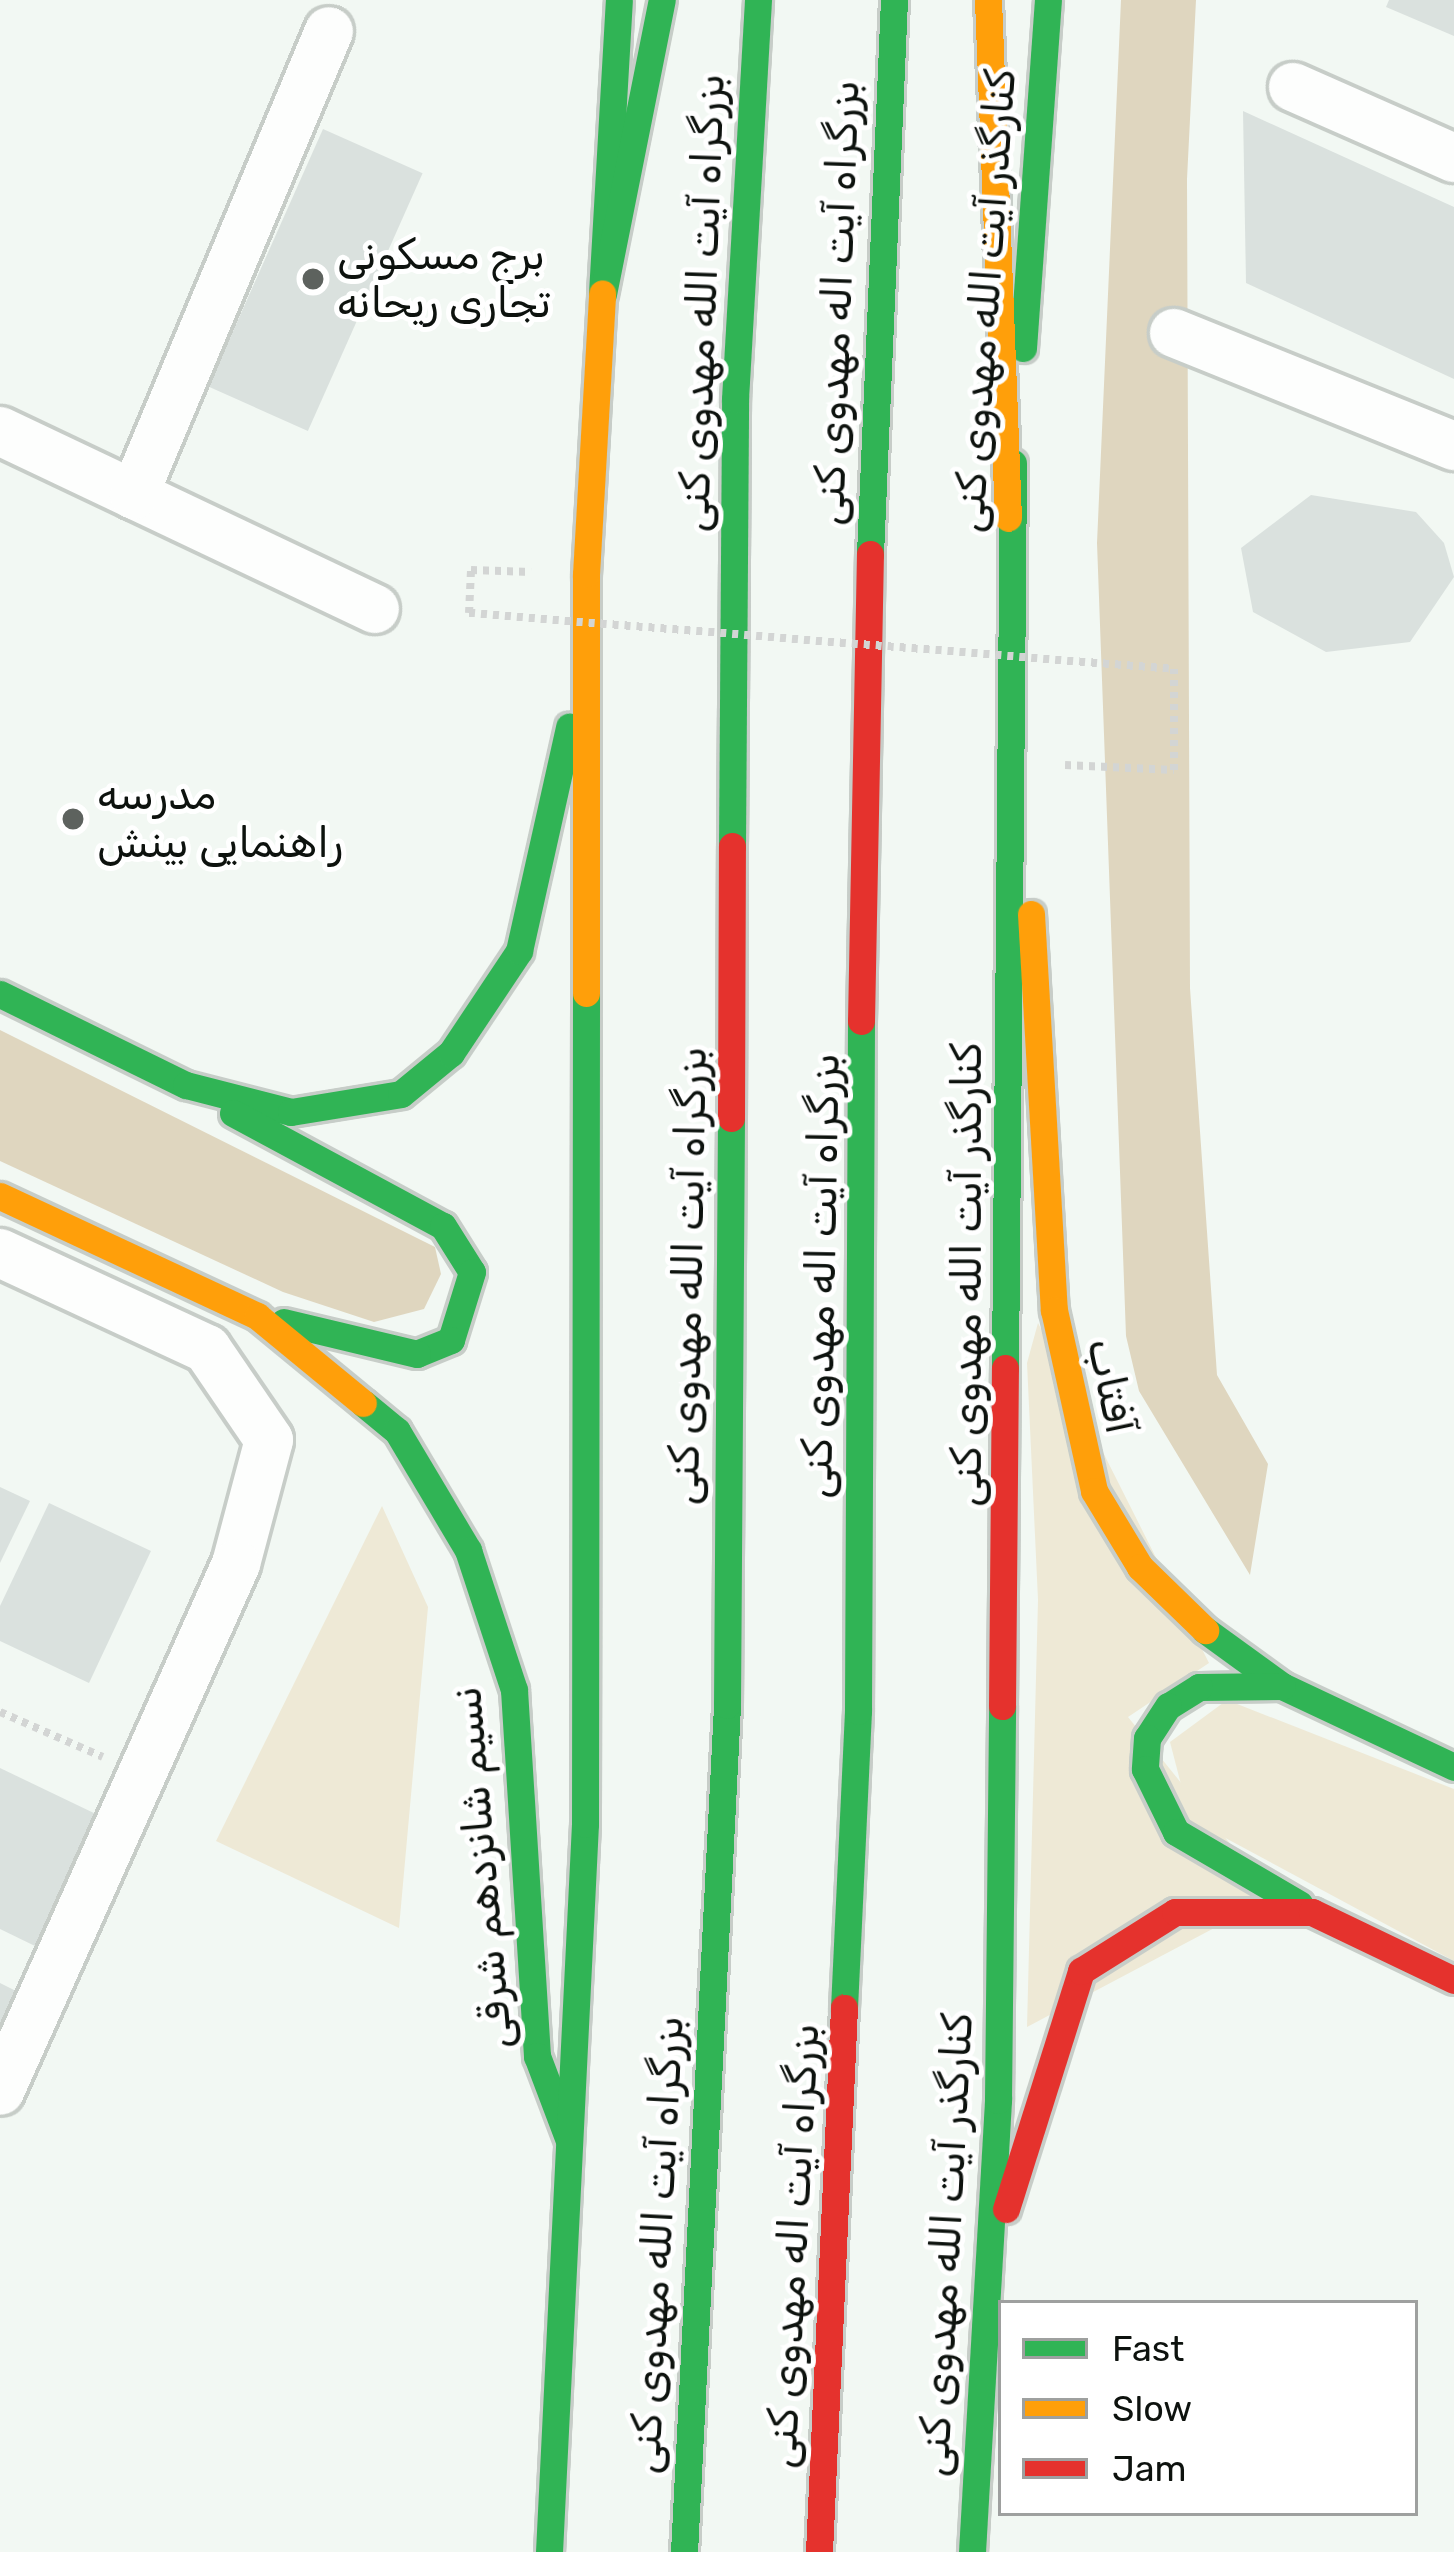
<!DOCTYPE html>
<meta charset="utf-8">
<style>
body{margin:0}
#map{position:relative;width:1454px;height:2552px;overflow:hidden;background:#f2f8f3;font-family:Rubik,Cairo,sans-serif}
div>[style]{position:absolute}
.green>*{inset:0;background:#eee9d6}
.forest>*{inset:0;background:#dfd6bf}
.building>*{inset:0;background:#dae1de;transform-origin:0 0}
.path>*{height:8px;margin-top:-4px;transform-origin:0;background:repeating-linear-gradient(90deg,#d3d5d4 0 6px,transparent 0 12px)}
.roads{filter:drop-shadow(3px 0 #c7cdc8) drop-shadow(-3px 0 #c7cdc8) drop-shadow(0 3px #c7cdc8) drop-shadow(0 -3px #c7cdc8)}
.street>*{height:48px;margin:-24px;padding:0 24px;transform-origin:24px;border-radius:24px;background:#fdfefd}
.fast>*{height:27px;margin:-13.5px;padding:0 13.5px;transform-origin:13.5px;border-radius:13.5px;background:#30b455}
.slow>*{height:27px;margin:-13.5px;padding:0 13.5px;transform-origin:13.5px;border-radius:13.5px;background:#ff9f0a}
.jam>*{height:27px;margin:-13.5px;padding:0 13.5px;transform-origin:13.5px;border-radius:13.5px;background:#e5322d}
.path-bridge>*{height:8px;margin-top:-4px;transform-origin:0;background:repeating-linear-gradient(90deg,#d3d5d4 0 6px,transparent 0 12px)}
.dots>*{width:33px;height:33px;translate:-50% -50%;box-sizing:border-box;border:6px solid #fff;border-radius:50%}
span{translate:-50% -50%;white-space:nowrap;text-align:center;line-height:1.15;-webkit-text-stroke:10px #fff;paint-order:stroke}
.poi-label{font-size:42px;color:#0d120e}
.left{translate:0 -50%;text-align:left}
.street-label{font-size:42px;color:#0d120e}
.legend{position:absolute;left:998px;top:2300px;width:420px;height:216px;box-sizing:border-box;background:#fff;border:3px solid #9ea09f;margin:0;padding:15px 21px;list-style:none;font-size:36px;color:#0d120e}
.legend li{display:flex;align-items:center;gap:24px;height:60px}
.legend b{width:60px;border:3px solid #9ea09f}
</style>
<div id="map">
<div class="green">
<i style="clip-path:polygon(1038px 1323px,1209px 1663px,1128px 1717px,1273px 1897px,1027px 2027px,1038px 1600px,1027px 1363px)"></i>
<i style="clip-path:polygon(382px 1506px,428px 1607px,399px 1928px,216px 1841px)"></i>
<i style="clip-path:polygon(1227px 1700px,1454px 1789px,1454px 1961px,1190px 1819px,1170px 1742px)"></i>
</div>
<div class="forest">
<i style="clip-path:polygon(1121px 0,1196px 0,1187px 179px,1190px 988px,1217px 1375px,1268px 1464px,1250px 1575px,1139px 1391px,1126px 1336px,1097px 543px)"></i>
<i style="clip-path:polygon(0 1030px,435px 1247px,441px 1274px,424px 1309px,374px 1322px,283px 1292px,0 1161px)"></i>
</div>
<div class="building">
<i style="clip-path:polygon(1389px 0,1454px 0,1454px 36px,1386px 7px)"></i>
<i style="clip-path:polygon(1243px 111px,1454px 207px,1454px 379px,1246px 283px)"></i>
<i style="left:323px;top:129px;width:109px;height:282px;rotate:24deg"></i>
<i style="clip-path:polygon(1311px 495px,1416px 512px,1444px 543px,1454px 577px,1410px 642px,1326px 652px,1253px 612px,1241px 548px)"></i>
<i style="clip-path:polygon(0 1487px,30px 1501px,0 1563px)"></i>
<i style="clip-path:polygon(49px 1503px,151px 1551px,89px 1683px,0 1641px,0 1606px)"></i>
<i style="clip-path:polygon(0 1768px,98px 1815px,35px 1946px,0 1929px)"></i>
<i style="clip-path:polygon(0 1983px,20px 1993px,0 2033px)"></i>
</div>
<div class="path">
<i style="left:469px;top:613px;width:43px;rotate:-87.3deg"></i>
<i style="left:471px;top:570px;width:60px;rotate:1.9deg"></i>
<i style="left:1065px;top:765px;width:109px;rotate:2.6deg"></i>
<i style="left:1174px;top:770px;width:101px;rotate:-90deg"></i>
<i style="left:0;top:1712px;width:112px;rotate:23.6deg"></i>
</div>
<div class="roads">
<div class="street">
<i style="left:1293px;top:87px;width:176px;rotate:23.8deg"></i>
<i style="left:1174px;top:333px;width:302px;rotate:22deg"></i>
<i style="left:0;top:431px;width:415px;rotate:25.4deg"></i>
<i style="left:134px;top:495px;width:503px;rotate:-67.2deg"></i>
<i style="left:0;top:1253px;width:228px;rotate:24.9deg"></i>
<i style="left:207px;top:1349px;width:110px;rotate:55.7deg"></i>
<i style="left:269px;top:1440px;width:128px;rotate:104.9deg"></i>
<i style="left:236px;top:1564px;width:577px;rotate:114.12deg"></i>
</div>
<div class="fast">
<i style="left:602px;top:293px;width:293px;rotate:-86.7deg"></i>
<i style="left:603px;top:294px;width:300px;rotate:-78.7deg"></i>
<i style="left:1023px;top:348px;width:349px;rotate:-85.9deg"></i>
<i style="left:870px;top:554px;width:555px;rotate:-87.52deg"></i>
<i style="left:732px;top:846px;width:447px;rotate:-89.6deg"></i>
<i style="left:735px;top:399px;width:400px;rotate:-86.7deg"></i>
<i style="left:0;top:994px;width:207px;rotate:26.1deg"></i>
<i style="left:186px;top:1085px;width:108px;rotate:14.4deg"></i>
<i style="left:291px;top:1112px;width:111px;rotate:-9.3deg"></i>
<i style="left:401px;top:1094px;width:65px;rotate:-39.4deg"></i>
<i style="left:451px;top:1053px;width:123px;rotate:-56.3deg"></i>
<i style="left:519px;top:951px;width:230px;rotate:-77.4deg"></i>
<i style="left:233px;top:1113px;width:238px;rotate:28.3deg"></i>
<i style="left:443px;top:1226px;width:54px;rotate:57.8deg"></i>
<i style="left:472px;top:1272px;width:71px;rotate:107.2deg"></i>
<i style="left:451px;top:1340px;width:37px;rotate:158deg"></i>
<i style="left:417px;top:1354px;width:137px;rotate:-166.5deg"></i>
<i style="left:1005px;top:1368px;width:905px;rotate:-89.49deg"></i>
<i style="left:363px;top:1403px;width:44px;rotate:39.5deg"></i>
<i style="left:397px;top:1431px;width:139px;rotate:59.2deg"></i>
<i style="left:468px;top:1550px;width:147px;rotate:71.8deg"></i>
<i style="left:514px;top:1690px;width:367px;rotate:86.4deg"></i>
<i style="left:537px;top:2056px;width:88px;rotate:69.3deg"></i>
<i style="left:1205px;top:1630px;width:95px;rotate:36deg"></i>
<i style="left:1282px;top:1686px;width:190px;rotate:25.2deg"></i>
<i style="left:1282px;top:1686px;width:83px;rotate:179.3deg"></i>
<i style="left:1199px;top:1687px;width:36px;rotate:148deg"></i>
<i style="left:1168px;top:1706px;width:38px;rotate:123deg"></i>
<i style="left:1147px;top:1738px;width:31px;rotate:94deg"></i>
<i style="left:1145px;top:1769px;width:70px;rotate:63.8deg"></i>
<i style="left:1176px;top:1832px;width:143px;rotate:30.3deg"></i>
<i style="left:844px;top:2008px;width:297px;rotate:-87.3deg"></i>
<i style="left:858px;top:1711px;width:690px;rotate:-89.75deg"></i>
<i style="left:549px;top:2552px;width:729px;rotate:-87.17deg"></i>
<i style="left:585px;top:1824px;width:831px;rotate:-89.93deg"></i>
<i style="left:684px;top:2552px;width:848px;rotate:-87.09deg"></i>
<i style="left:727px;top:1705px;width:587px;rotate:-89.61deg"></i>
<i style="left:972px;top:2552px;width:453px;rotate:-86.7deg"></i>
<i style="left:998px;top:2100px;width:394px;rotate:-89.4deg"></i>
</div>
<div class="slow">
<i style="left:988px;top:0;width:518px;rotate:87.79deg"></i>
<i style="left:1031px;top:914px;width:397px;rotate:86.7deg"></i>
<i style="left:1054px;top:1310px;width:185px;rotate:77.5deg"></i>
<i style="left:1094px;top:1491px;width:89px;rotate:58.8deg"></i>
<i style="left:1140px;top:1567px;width:91px;rotate:44.1deg"></i>
<i style="left:586px;top:993px;width:419px;rotate:-90deg"></i>
<i style="left:586px;top:574px;width:281px;rotate:-86.7deg"></i>
<i style="left:0;top:1196px;width:284px;rotate:25deg"></i>
<i style="left:257px;top:1316px;width:137px;rotate:39.4deg"></i>
</div>
<div class="jam">
<i style="left:861px;top:1021px;width:467px;rotate:-88.9deg"></i>
<i style="left:731px;top:1118px;width:272px;rotate:-89.8deg"></i>
<i style="left:1002px;top:1706px;width:338px;rotate:-89.5deg"></i>
<i style="left:1006px;top:2209px;width:250px;rotate:-72.5deg"></i>
<i style="left:1081px;top:1971px;width:111px;rotate:-32.1deg"></i>
<i style="left:1175px;top:1912px;width:137px"></i>
<i style="left:1312px;top:1912px;width:157px;rotate:25.6deg"></i>
<i style="left:819px;top:2552px;width:545px;rotate:-87.37deg"></i>
</div>
</div>
<div class="path-bridge">
<i style="left:469px;top:613px;width:707px;rotate:4.54deg"></i>
</div>
<div class="dots">
<i style="left:313px;top:279px;background:#5d625e"></i>
<i style="left:73px;top:819px;background:#5d625e"></i>
</div>
<div class="poi-label">
<span class="left" style="left:337px;top:279px">برج مسکونی<br>تجاری ریحانه</span>
<span class="left" style="left:97px;top:819px">مدرسه<br>راهنمایی بینش</span>
</div>
<div class="street-label">
<span style="left:985px;top:301px;rotate:-86deg">کنارگذر آیت الله مهدوی کنی</span>
<span style="left:702px;top:303px;rotate:-88deg">بزرگراه آیت الله مهدوی کنی</span>
<span style="left:837px;top:303px;rotate:-88deg">بزرگراه آیت اله مهدوی کنی</span>
<span style="left:967px;top:1275px;rotate:-90deg">کنارگذر آیت الله مهدوی کنی</span>
<span style="left:688px;top:1276px;rotate:-89deg">بزرگراه آیت الله مهدوی کنی</span>
<span style="left:821px;top:1276px;rotate:-89deg">بزرگراه آیت اله مهدوی کنی</span>
<span style="left:1111px;top:1386px;rotate:78deg">آفتاب</span>
<span style="left:482px;top:1868px;rotate:-95deg">نسیم شانزدهم شرقی</span>
<span style="left:657px;top:2245px;rotate:-87deg">بزرگراه آیت الله مهدوی کنی</span>
<span style="left:946px;top:2245px;rotate:-87deg">کنارگذر آیت الله مهدوی کنی</span>
<span style="left:793px;top:2246px;rotate:-87deg">بزرگراه آیت اله مهدوی کنی</span>
</div>
<ul class="legend">
<li><b style="height:15px;background:#30b455"></b>Fast</li>
<li><b style="height:15px;background:#ff9f0a"></b>Slow</li>
<li><b style="height:15px;background:#e5322d"></b>Jam</li>
</ul>
</div>
